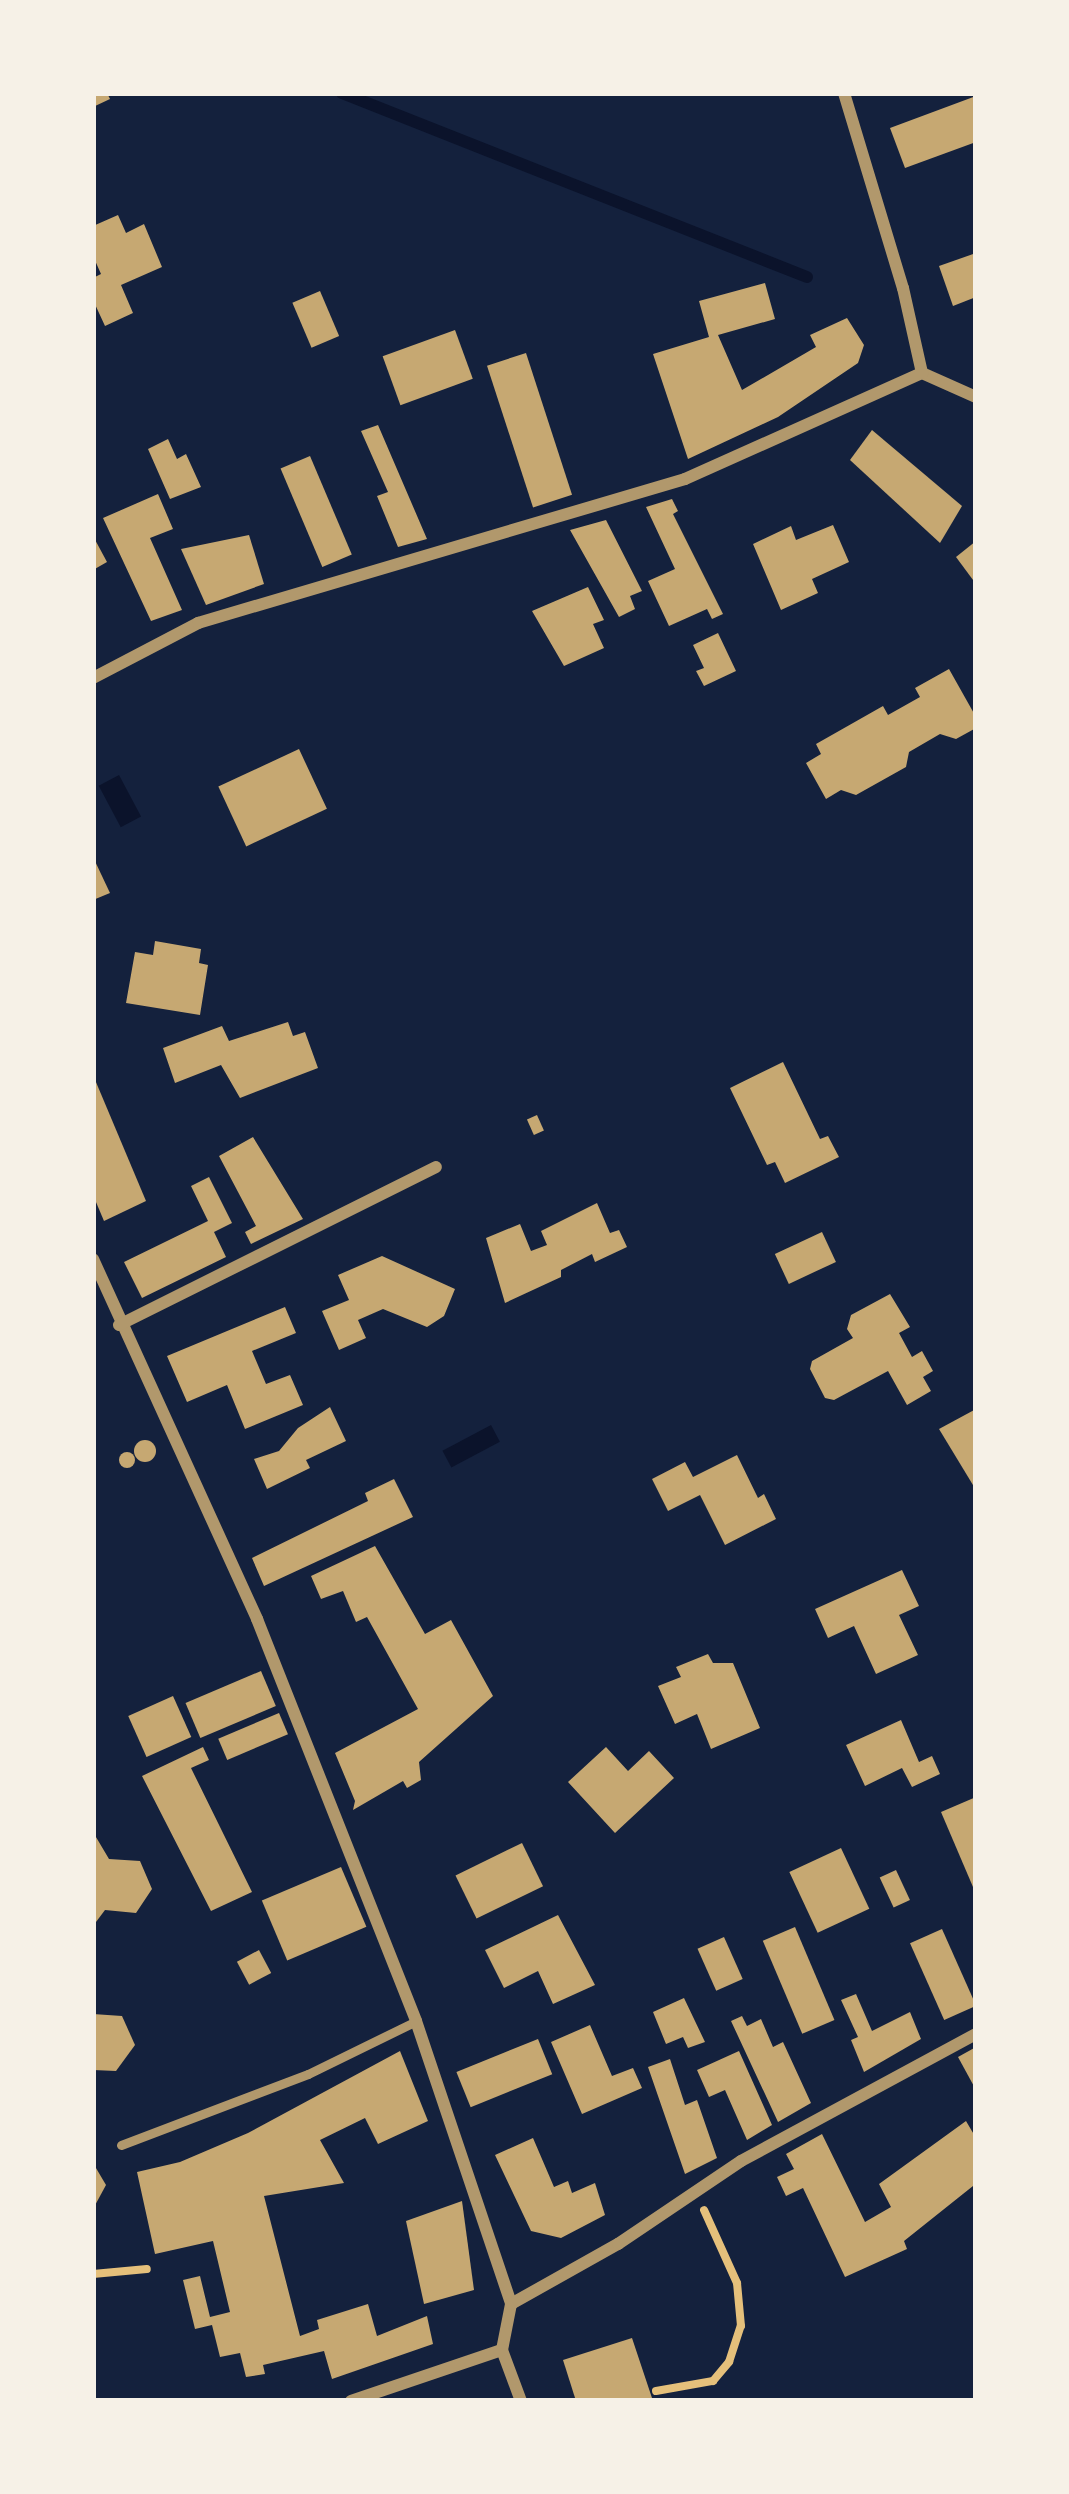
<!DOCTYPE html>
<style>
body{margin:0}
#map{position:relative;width:1069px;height:2494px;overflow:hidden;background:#14213d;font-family:Figtree,sans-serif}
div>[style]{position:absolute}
.water>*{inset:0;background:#0b132b;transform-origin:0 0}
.stream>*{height:12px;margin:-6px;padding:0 6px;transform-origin:6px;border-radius:6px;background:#0b132b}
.building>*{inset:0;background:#c6a872;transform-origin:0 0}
.round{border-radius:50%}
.path>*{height:8px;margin:-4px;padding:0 4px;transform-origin:4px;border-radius:4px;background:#e5c07b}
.service>*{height:9px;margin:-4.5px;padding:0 4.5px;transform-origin:4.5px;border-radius:4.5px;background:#b1986c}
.minor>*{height:12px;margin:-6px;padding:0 6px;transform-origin:6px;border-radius:6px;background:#b1986c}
span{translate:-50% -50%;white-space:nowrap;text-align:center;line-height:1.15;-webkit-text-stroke:12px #f6f1e7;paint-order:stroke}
.frame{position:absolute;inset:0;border:96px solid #f6f1e7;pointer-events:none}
</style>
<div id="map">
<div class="water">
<i style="left:119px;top:775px;width:47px;height:23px;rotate:62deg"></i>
<i style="left:491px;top:1425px;width:19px;height:55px;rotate:62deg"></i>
</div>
<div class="stream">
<i style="left:342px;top:93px;width:500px;rotate:21.59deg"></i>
</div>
<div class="building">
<i style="clip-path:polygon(93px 93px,107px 93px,110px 99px,93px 107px)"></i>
<i style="clip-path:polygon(976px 96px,976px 142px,905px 168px,890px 128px)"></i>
<i style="clip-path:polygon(118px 215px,126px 233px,144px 224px,162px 267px,121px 285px,133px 313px,105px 326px,93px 300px,93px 278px,101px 274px,93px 256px,93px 226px)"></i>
<i style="clip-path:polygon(976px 253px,976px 297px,953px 306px,939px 266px)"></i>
<i style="clip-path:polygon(765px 283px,775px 319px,718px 335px,742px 390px,816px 347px,810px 335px,847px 318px,864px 345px,858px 363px,778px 417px,688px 459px,653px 354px,709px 337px,699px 301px)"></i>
<i style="left:320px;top:291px;width:49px;height:30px;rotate:67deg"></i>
<i style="left:455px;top:330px;width:52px;height:77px;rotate:70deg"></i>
<i style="left:526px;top:353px;width:149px;height:41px;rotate:72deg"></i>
<i style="clip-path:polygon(378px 425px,427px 539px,398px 547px,377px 496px,388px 492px,361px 431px)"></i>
<i style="clip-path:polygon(872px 430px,962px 506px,940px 543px,850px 460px)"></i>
<i style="clip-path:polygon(168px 439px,177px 459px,186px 454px,201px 487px,170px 499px,148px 449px)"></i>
<i style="left:310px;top:456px;width:107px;height:32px;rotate:67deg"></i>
<i style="clip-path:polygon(158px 494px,173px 529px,150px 538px,182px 610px,151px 621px,103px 518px)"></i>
<i style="clip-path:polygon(672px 499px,678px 511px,673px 514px,723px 614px,712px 619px,707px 609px,669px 626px,648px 581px,675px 569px,646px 507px)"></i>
<i style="clip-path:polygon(606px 520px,642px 591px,630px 596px,635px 609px,619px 617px,570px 530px)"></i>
<i style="clip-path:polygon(833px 525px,849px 562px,812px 579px,818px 593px,781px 610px,753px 544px,791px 526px,796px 540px)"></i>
<i style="clip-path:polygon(249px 535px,264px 584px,206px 605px,181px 549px)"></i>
<i style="clip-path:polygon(93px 536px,107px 562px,93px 570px)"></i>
<i style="clip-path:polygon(976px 541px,976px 584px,956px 557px)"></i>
<i style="clip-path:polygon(588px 587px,604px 620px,593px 624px,604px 648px,564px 666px,532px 611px)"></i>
<i style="clip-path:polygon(718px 633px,736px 671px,704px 686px,696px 671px,704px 668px,693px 645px)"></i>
<i style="clip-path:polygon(949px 669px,976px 717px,976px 728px,956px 739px,940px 734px,909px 752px,906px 767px,856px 795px,841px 790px,826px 799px,806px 763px,821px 754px,816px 744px,883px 706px,888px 715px,920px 697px,915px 688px)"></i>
<i style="left:299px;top:749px;width:66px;height:89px;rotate:65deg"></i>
<i style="clip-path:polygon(93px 857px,110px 893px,93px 900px)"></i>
<i style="clip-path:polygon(155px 941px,201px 949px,199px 963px,208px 965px,200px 1015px,126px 1003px,135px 952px,153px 955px)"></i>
<i style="clip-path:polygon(288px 1022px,293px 1036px,305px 1032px,318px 1068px,240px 1098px,221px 1065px,175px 1083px,163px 1048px,222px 1026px,229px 1041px)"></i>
<i style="clip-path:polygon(783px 1062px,820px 1139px,828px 1136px,839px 1157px,785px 1183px,775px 1162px,767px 1165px,730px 1088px)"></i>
<i style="clip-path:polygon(93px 1075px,146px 1201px,104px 1221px,93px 1195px)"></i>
<i style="left:537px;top:1115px;width:17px;height:11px;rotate:66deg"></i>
<i style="clip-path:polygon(253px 1137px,303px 1219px,251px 1244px,245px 1232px,256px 1226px,219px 1156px)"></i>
<i style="clip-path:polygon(209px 1177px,232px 1223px,214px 1232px,226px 1257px,142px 1298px,124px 1262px,208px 1221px,191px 1186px)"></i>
<i style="clip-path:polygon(597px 1203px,610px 1233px,619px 1230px,627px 1247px,595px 1262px,592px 1254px,561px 1270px,561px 1277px,505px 1303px,486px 1238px,520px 1224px,531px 1251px,547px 1245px,541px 1231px)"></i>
<i style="left:822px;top:1232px;width:33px;height:52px;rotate:65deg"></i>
<i style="clip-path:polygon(382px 1256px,455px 1289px,444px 1316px,427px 1327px,383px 1309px,358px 1320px,366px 1338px,339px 1350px,322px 1311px,349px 1300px,338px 1275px)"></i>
<i style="clip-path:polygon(890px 1294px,910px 1327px,899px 1333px,912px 1357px,922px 1351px,933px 1371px,923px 1377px,931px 1391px,907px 1405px,888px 1371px,834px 1400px,825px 1398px,810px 1369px,812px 1361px,853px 1338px,847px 1329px,851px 1315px)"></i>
<i style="clip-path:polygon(285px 1307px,296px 1333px,252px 1351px,266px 1384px,290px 1375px,303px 1405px,245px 1429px,227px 1385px,187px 1402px,167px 1356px)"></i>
<i style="clip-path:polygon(330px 1407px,346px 1441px,306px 1460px,310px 1468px,267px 1489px,254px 1459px,279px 1451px,298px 1428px)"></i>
<i style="clip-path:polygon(976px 1409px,976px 1490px,939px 1429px)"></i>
<i class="round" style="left:134px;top:1440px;width:22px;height:22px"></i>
<i class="round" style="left:119px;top:1452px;width:16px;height:16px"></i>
<i style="clip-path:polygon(737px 1455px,758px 1498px,764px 1494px,776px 1519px,725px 1545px,700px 1495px,668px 1511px,652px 1479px,685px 1462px,693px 1477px)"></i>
<i style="clip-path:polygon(394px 1479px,413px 1517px,264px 1586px,252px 1558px,368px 1501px,365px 1493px)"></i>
<i style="clip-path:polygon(375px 1546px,425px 1634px,451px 1620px,493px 1696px,419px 1762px,421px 1780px,407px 1788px,403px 1781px,353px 1810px,355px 1801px,335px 1753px,418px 1709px,367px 1617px,356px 1622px,343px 1591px,321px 1599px,311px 1576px)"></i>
<i style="clip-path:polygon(902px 1570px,919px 1606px,899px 1615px,918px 1655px,876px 1674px,854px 1626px,828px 1638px,815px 1609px)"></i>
<i style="clip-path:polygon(708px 1654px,713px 1663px,733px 1663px,760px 1728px,711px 1749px,697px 1714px,675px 1724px,658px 1686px,681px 1677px,676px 1667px)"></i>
<i style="left:261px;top:1671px;width:38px;height:82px;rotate:67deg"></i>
<i style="left:173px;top:1696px;width:45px;height:49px;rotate:66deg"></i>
<i style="left:279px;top:1713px;width:23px;height:66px;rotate:67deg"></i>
<i style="clip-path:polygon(901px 1720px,919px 1762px,932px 1756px,940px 1774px,912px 1787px,902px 1768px,865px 1786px,846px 1745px)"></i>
<i style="clip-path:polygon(203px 1747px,209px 1760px,191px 1768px,252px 1892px,211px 1911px,142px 1776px)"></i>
<i style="clip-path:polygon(606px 1747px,628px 1771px,649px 1751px,674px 1778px,615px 1833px,568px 1782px)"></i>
<i style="clip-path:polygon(976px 1797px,976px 1894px,941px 1812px)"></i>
<i style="clip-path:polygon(93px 1832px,109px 1859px,140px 1861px,152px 1889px,136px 1913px,105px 1910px,93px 1926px)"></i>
<i style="left:522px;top:1843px;width:48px;height:74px;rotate:64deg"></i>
<i style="left:841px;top:1848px;width:67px;height:57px;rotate:65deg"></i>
<i style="left:341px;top:1867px;width:65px;height:86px;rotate:67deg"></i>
<i style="left:896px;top:1870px;width:33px;height:18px;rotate:65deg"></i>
<i style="clip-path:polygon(558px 1915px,595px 1985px,553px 2004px,538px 1971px,504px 1988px,485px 1950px)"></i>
<i style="left:795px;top:1927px;width:101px;height:35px;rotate:67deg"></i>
<i style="left:942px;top:1929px;width:84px;height:35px;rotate:66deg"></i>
<i style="left:724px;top:1937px;width:46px;height:29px;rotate:66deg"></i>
<i style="left:259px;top:1950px;width:26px;height:25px;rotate:62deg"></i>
<i style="clip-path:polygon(856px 1994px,872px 2031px,910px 2012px,921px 2039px,864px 2072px,851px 2040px,858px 2037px,841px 2000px)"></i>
<i style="clip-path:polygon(684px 1998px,705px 2042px,688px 2048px,683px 2037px,666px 2044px,653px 2012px)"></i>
<i style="clip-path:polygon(93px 2014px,122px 2016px,135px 2045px,116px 2071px,93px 2070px)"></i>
<i style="clip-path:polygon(742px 2016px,747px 2026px,761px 2019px,773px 2047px,783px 2042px,811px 2103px,778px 2122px,731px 2021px)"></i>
<i style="clip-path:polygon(590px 2025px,612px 2076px,633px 2068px,642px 2088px,582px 2114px,551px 2042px)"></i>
<i style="left:538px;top:2039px;width:38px;height:88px;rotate:68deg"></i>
<i style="clip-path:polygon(976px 2047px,976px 2090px,958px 2057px)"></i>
<i style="clip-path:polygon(400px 2051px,428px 2121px,378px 2144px,365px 2118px,320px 2140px,344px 2183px,264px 2196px,300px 2336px,319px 2329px,317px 2320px,368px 2304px,377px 2336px,427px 2316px,433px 2344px,332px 2379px,324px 2351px,263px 2365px,265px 2374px,246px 2377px,240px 2353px,220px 2357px,212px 2325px,195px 2329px,183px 2280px,200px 2276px,210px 2317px,230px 2312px,213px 2241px,155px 2254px,137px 2172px,180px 2162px,248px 2133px)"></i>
<i style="clip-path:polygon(739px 2051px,772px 2125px,747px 2140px,725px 2090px,709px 2097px,697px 2070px)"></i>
<i style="clip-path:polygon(670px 2059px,685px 2105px,697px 2100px,717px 2158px,685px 2174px,648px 2067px)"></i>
<i style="clip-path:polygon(966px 2121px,976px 2138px,976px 2190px,973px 2186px,904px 2241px,907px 2249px,845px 2277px,803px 2188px,786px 2196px,777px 2177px,794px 2169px,786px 2154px,822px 2134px,865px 2222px,891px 2207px,879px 2184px)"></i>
<i style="clip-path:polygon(533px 2138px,554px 2187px,568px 2181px,572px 2193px,595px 2183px,605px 2215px,561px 2238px,531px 2231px,495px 2155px)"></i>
<i style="clip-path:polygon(93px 2163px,106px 2185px,93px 2209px)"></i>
<i style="clip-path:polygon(462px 2201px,474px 2290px,424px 2304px,406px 2221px)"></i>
<i style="clip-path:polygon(632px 2338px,653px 2401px,576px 2401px,563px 2360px)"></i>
</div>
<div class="path">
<i style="left:93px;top:2274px;width:54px;rotate:-5.3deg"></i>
<i style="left:656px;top:2391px;width:58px;rotate:-10deg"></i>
<i style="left:713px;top:2381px;width:25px;rotate:-50deg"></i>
<i style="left:729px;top:2362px;width:38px;rotate:-72deg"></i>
<i style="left:741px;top:2326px;width:43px;rotate:-95.3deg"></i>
<i style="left:737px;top:2283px;width:80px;rotate:-114.3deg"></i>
</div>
<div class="service">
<i style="left:121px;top:2145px;width:200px;rotate:-20.8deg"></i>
<i style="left:308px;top:2074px;width:120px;rotate:-26.1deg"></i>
</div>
<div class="minor">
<i style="left:844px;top:93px;width:204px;rotate:73.2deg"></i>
<i style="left:903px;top:288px;width:87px;rotate:77.4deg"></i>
<i style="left:922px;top:373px;width:59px;rotate:24deg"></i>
<i style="left:93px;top:678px;width:119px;rotate:-27.6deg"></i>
<i style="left:198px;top:623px;width:508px;rotate:-16.47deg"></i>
<i style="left:685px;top:479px;width:260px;rotate:-24.1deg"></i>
<i style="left:93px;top:1259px;width:396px;rotate:65.5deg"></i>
<i style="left:257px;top:1619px;width:432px;rotate:68.4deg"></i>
<i style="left:416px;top:2021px;width:299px;rotate:71.4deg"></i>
<i style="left:119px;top:1325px;width:354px;rotate:-26.5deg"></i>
<i style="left:502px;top:2350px;width:47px;rotate:-78.9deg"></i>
<i style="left:511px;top:2304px;width:123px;rotate:-29.3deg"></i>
<i style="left:618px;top:2244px;width:148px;rotate:-34deg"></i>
<i style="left:741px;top:2161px;width:267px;rotate:-28.4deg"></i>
<i style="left:502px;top:2350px;width:54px;rotate:69.6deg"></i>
<i style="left:351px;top:2401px;width:159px;rotate:-18.7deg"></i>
</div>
<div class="frame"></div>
</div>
